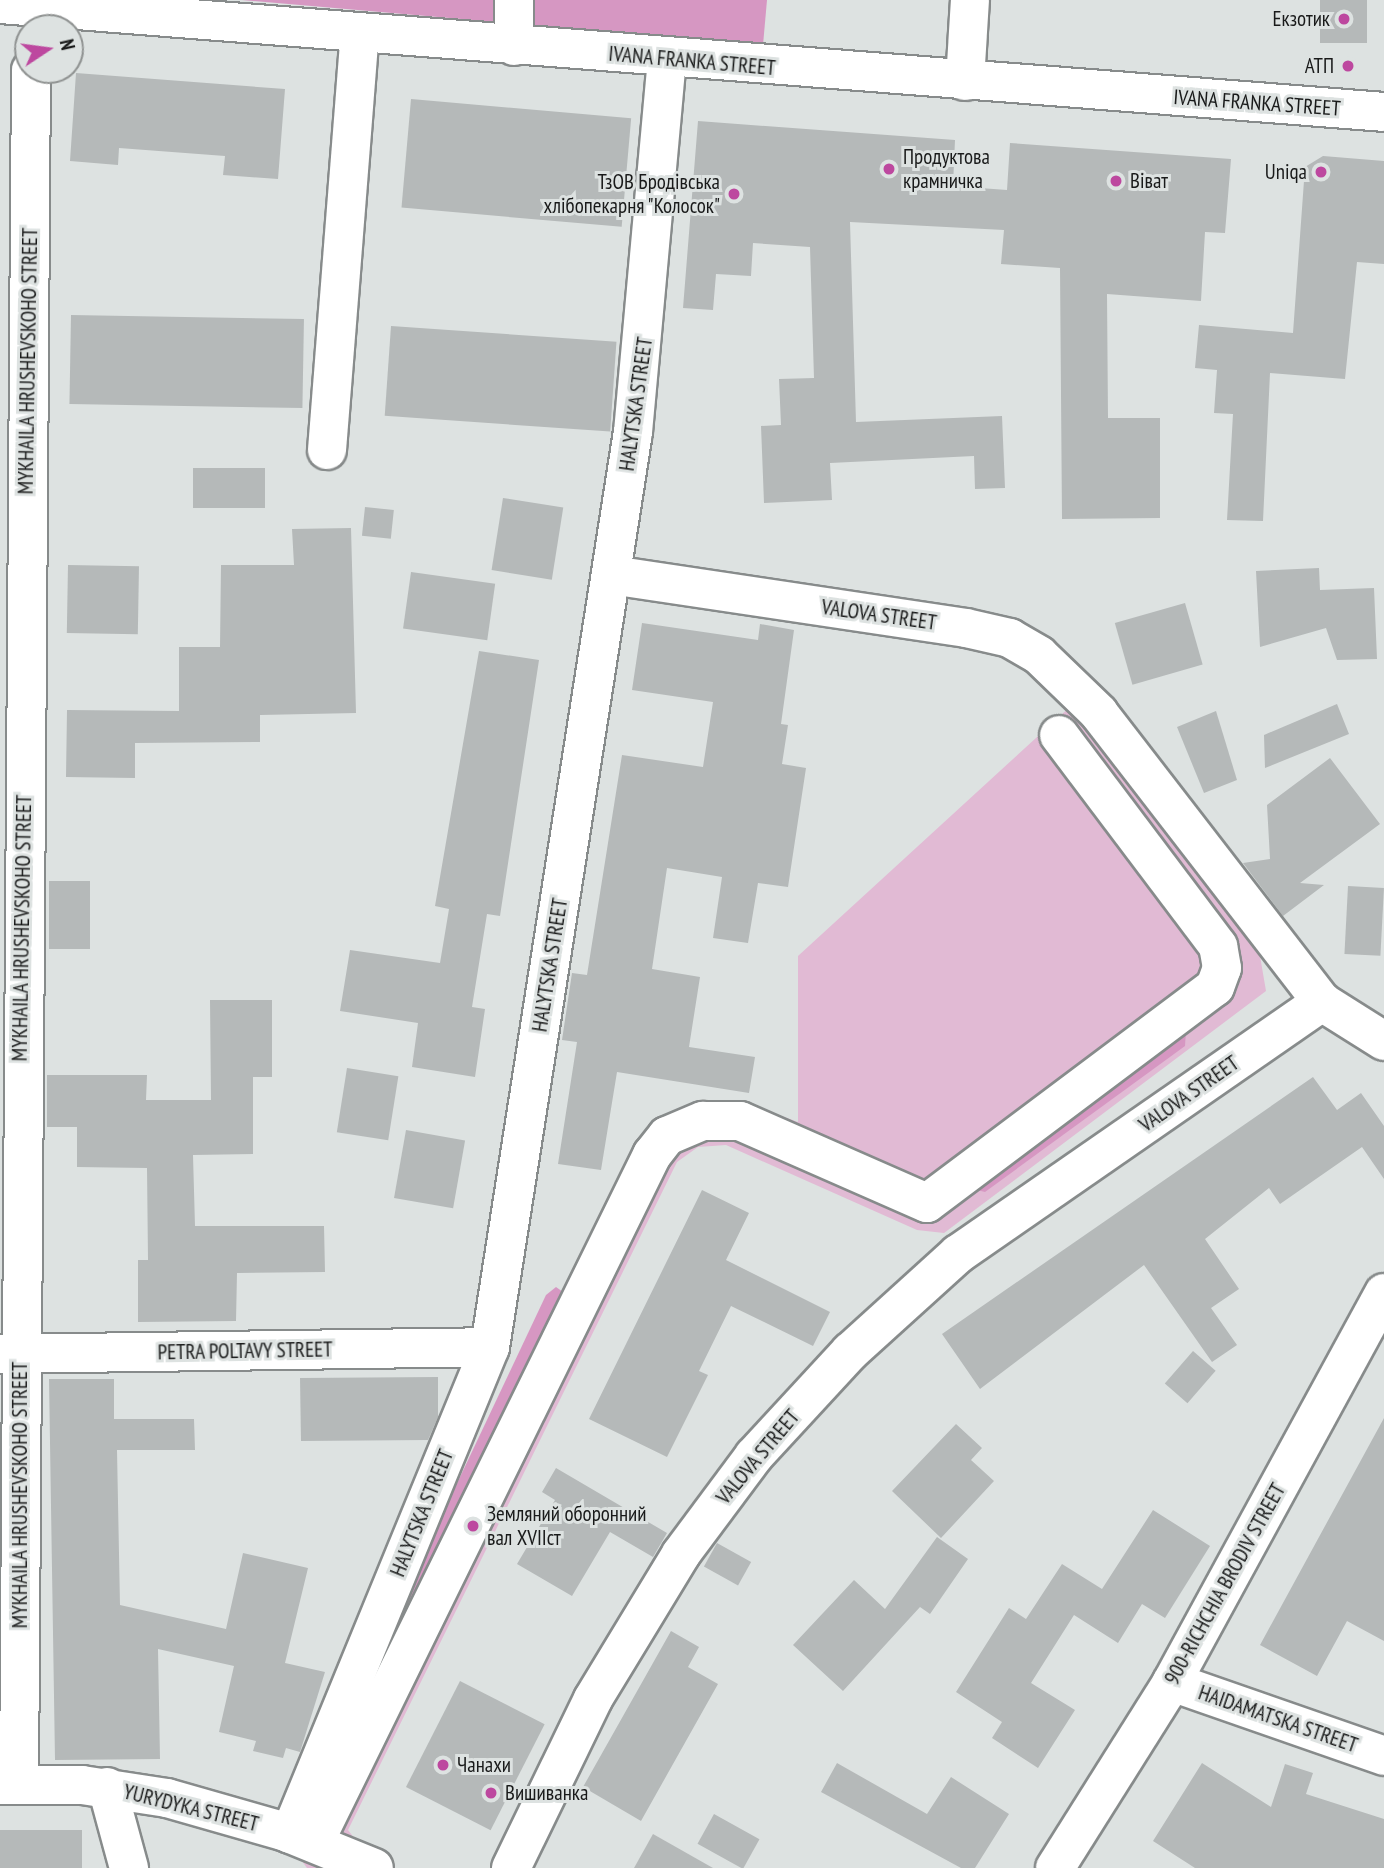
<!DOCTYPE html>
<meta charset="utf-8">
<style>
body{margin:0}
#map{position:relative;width:1384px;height:1868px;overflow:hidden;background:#dde2e1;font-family:"PT Sans Narrow",sans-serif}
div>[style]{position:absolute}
.green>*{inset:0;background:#e1bad4}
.forest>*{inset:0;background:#d697c2}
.building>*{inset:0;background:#b5b9b9;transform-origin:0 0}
.roads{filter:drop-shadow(2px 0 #878b8b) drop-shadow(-2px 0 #878b8b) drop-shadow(0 2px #878b8b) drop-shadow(0 -2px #878b8b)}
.minor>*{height:38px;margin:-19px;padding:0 19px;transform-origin:19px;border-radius:19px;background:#fff}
.major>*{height:38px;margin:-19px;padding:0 19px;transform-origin:19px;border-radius:19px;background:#fff}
.dots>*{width:19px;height:19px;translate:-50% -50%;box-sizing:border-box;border:4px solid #dde2e1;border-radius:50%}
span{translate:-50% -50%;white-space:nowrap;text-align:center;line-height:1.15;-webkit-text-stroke:6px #dde2e1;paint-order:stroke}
.poi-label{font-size:21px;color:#191a1a}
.right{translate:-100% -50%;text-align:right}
.left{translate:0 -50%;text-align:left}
.street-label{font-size:21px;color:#191a1a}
.north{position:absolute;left:14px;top:14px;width:70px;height:70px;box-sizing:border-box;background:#dde2e1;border:2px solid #8f9291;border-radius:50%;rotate:77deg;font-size:19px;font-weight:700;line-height:28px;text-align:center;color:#191a1a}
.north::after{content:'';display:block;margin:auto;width:24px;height:32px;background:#bd489f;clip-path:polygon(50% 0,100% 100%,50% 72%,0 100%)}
</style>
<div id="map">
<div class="green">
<i style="clip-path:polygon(1072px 705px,1259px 950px,1266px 991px,944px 1233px,917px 1230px,726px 1145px,698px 1147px,677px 1162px,348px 1830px,377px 1868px,307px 1868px,294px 1850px,646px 1132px,670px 1113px,707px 1101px,745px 1103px,798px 1122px,798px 956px)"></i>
</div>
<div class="forest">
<i style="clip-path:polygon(242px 0,767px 0,763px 45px)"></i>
<i style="clip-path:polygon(1186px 1031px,1185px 1046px,985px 1192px,969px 1188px)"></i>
<i style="clip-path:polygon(556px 1287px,563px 1292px,350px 1753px,331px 1750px,546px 1295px)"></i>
</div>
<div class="building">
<i style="left:1320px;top:0;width:47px;height:43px"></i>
<i style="clip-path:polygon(76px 73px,285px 89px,278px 179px,223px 175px,225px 156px,119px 148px,118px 165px,70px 161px)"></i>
<i style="left:411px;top:99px;width:221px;height:109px;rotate:5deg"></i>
<i style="clip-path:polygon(698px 121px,955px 140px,953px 186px,1007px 190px,1010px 143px,1231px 159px,1225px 233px,1205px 232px,1201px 301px,1107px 294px,1108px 418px,1160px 418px,1160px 518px,1062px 519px,1060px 268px,1001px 264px,1004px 230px,850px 222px,856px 422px,1002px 416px,1005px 488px,975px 489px,974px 456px,830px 463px,832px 500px,764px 503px,761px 426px,781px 425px,779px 379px,814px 378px,810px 247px,753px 243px,751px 276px,716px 274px,713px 310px,683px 308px)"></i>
<i style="clip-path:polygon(1323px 156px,1384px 161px,1384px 264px,1357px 262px,1345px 379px,1270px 373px,1263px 521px,1227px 520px,1233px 414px,1214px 413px,1217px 370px,1195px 368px,1199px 325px,1293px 333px,1305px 167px)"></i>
<i style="left:71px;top:315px;width:233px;height:89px;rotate:1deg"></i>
<i style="left:391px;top:326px;width:226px;height:90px;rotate:4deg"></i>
<i style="left:265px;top:468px;width:40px;height:72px;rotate:90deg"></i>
<i style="left:503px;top:498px;width:61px;height:73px;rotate:9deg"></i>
<i style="left:365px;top:507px;width:29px;height:29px;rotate:6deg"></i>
<i style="clip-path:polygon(351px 528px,356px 713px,260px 715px,260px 742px,135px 743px,135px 778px,66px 777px,67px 710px,179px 711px,179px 647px,220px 647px,221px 565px,294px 565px,292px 529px)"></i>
<i style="left:68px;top:565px;width:71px;height:68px;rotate:1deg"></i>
<i style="clip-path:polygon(1319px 568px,1320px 590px,1374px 588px,1377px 659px,1337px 660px,1326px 628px,1260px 647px,1256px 571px)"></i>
<i style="left:411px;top:572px;width:85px;height:57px;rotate:8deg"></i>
<i style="left:1185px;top:603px;width:64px;height:73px;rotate:74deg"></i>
<i style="clip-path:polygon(642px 623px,758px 640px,760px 624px,794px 630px,781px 724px,788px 725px,782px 764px,806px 768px,788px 887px,758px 883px,748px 943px,713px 938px,722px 877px,667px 868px,652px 969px,700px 977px,689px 1047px,755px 1057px,749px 1093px,617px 1072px,601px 1170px,558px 1164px,577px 1042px,562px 1040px,572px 973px,587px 975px,622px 755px,703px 767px,713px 702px,632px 690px)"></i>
<i style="clip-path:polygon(479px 651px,539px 660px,500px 916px,487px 914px,472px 1007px,485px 1009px,475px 1077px,412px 1067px,418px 1023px,340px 1011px,350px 950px,440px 963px,449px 909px,435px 906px)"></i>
<i style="clip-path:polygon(1337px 704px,1349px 734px,1265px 768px,1264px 735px)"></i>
<i style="clip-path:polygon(1216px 711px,1237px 780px,1204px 793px,1177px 727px)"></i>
<i style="clip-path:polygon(1330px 758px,1380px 824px,1300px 883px,1324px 885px,1283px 916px,1243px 863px,1270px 859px,1267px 805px)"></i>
<i style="left:49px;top:881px;width:41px;height:68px"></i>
<i style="left:1348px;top:886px;width:36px;height:68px;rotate:3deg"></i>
<i style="clip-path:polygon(210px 1000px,272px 1000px,272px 1077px,253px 1077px,253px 1154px,193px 1155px,195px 1226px,324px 1226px,325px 1272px,237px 1273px,236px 1321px,138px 1322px,138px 1260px,148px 1260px,147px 1168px,77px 1167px,77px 1127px,47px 1127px,47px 1075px,147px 1075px,146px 1100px,211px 1100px)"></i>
<i style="left:347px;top:1068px;width:52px;height:65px;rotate:9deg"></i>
<i style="clip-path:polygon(1313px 1077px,1337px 1110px,1361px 1093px,1384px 1126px,1384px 1179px,1362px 1147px,1280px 1204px,1269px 1188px,1205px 1239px,1239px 1289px,1211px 1308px,1237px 1345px,1212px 1362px,1144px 1265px,980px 1389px,942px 1334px)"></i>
<i style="left:406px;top:1130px;width:60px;height:69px;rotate:10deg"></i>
<i style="clip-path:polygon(702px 1190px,749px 1213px,726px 1260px,830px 1312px,813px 1346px,731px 1306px,699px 1371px,708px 1375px,667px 1457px,589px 1419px)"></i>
<i style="left:1193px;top:1351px;width:30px;height:43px;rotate:41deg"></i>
<i style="clip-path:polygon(438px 1377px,438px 1417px,428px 1440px,301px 1441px,300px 1378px)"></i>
<i style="clip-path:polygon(49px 1379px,114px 1379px,114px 1419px,194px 1419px,195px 1450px,117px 1450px,120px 1605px,226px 1629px,243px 1553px,308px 1568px,285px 1663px,325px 1672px,300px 1752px,286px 1748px,283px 1758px,253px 1751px,256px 1741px,219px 1732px,234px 1666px,158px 1649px,160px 1759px,55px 1760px)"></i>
<i style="clip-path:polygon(1384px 1418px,1384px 1641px,1347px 1621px,1317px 1676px,1260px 1645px)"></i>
<i style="clip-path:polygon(956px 1424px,982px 1448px,971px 1460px,994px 1481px,941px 1538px,892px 1491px)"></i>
<i style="clip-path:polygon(556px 1468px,667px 1533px,653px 1557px,610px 1532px,572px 1596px,517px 1564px,555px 1500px,542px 1492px)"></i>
<i style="clip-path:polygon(1153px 1510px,1210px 1546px,1165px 1618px,1142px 1604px,1118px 1643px,1074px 1615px,1031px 1683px,1075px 1710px,1038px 1768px,992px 1738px,1002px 1722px,956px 1692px,1009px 1608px,1026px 1619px,1062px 1564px,1102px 1589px)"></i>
<i style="clip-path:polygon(937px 1537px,968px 1559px,930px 1614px,920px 1607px,843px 1691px,793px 1645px,854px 1580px,885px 1609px)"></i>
<i style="left:717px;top:1543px;width:39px;height:27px;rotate:29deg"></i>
<i style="clip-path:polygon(671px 1631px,699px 1647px,688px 1667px,718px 1684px,641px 1821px,583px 1787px)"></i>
<i style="left:460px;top:1681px;width:95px;height:119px;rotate:27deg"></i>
<i style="clip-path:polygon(837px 1763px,927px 1814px,951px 1777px,1009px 1814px,975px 1868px,961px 1868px,821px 1792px)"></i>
<i style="clip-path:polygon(1202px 1763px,1271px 1807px,1285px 1764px,1313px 1773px,1306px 1794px,1384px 1819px,1384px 1868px,1195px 1868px,1153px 1841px)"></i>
<i style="left:714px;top:1814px;width:52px;height:34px;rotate:29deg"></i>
<i style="left:0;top:1830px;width:82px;height:38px"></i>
<i style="clip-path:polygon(653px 1834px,713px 1868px,634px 1868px)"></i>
</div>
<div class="roads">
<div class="minor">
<i style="left:514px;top:0;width:46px;rotate:90deg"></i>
<i style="left:965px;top:81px;width:81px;rotate:-86.5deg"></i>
<i style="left:327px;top:450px;width:418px;rotate:-85.5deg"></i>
<i style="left:1322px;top:1002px;width:73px;rotate:32.2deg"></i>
<i style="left:0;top:1354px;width:490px;rotate:-0.8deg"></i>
<i style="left:1172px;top:1682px;width:225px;rotate:19.2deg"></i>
<i style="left:0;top:1785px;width:82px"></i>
<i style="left:82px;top:1785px;width:86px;rotate:8.7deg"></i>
<i style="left:167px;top:1798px;width:121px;rotate:15.9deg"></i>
<i style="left:283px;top:1831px;width:98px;rotate:22.1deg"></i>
<i style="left:19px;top:1785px;width:1715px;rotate:-89.6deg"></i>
<i style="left:107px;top:1787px;width:84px;rotate:74.8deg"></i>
<i style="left:290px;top:1834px;width:526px;rotate:-67.67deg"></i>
<i style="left:490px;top:1347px;width:926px;rotate:-81.12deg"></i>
<i style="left:633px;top:432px;width:375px;rotate:-84.8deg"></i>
<i style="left:314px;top:1843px;width:767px;rotate:-63.84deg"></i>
<i style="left:652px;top:1155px;width:24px;rotate:-52deg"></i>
<i style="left:667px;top:1136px;width:39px;rotate:-23deg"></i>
<i style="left:703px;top:1121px;width:37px"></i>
<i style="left:740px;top:1121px;width:204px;rotate:23.7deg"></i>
<i style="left:927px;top:1203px;width:360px;rotate:-36.9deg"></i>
<i style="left:1215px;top:987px;width:20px;rotate:-70deg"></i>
<i style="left:1222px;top:968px;width:22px;rotate:-100deg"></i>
<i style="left:1218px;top:946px;width:264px;rotate:-127deg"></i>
<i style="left:511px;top:1868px;width:188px;rotate:-64.1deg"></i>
<i style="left:593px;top:1699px;width:170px;rotate:-58.7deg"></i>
<i style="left:681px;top:1554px;width:122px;rotate:-53.3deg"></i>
<i style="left:754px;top:1456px;width:142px;rotate:-47.3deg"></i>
<i style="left:850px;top:1352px;width:146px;rotate:-42.2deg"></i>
<i style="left:958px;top:1254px;width:443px;rotate:-34.7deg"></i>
<i style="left:1322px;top:1002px;width:365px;rotate:-127.7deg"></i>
<i style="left:1099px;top:713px;width:83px;rotate:-136deg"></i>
<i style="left:1039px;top:655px;width:34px;rotate:-150deg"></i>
<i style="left:1010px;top:638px;width:45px;rotate:-167.2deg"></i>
<i style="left:966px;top:628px;width:359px;rotate:-171.5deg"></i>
<i style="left:1055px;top:1868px;width:220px;rotate:-57.8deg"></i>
<i style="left:1172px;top:1682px;width:443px;rotate:-61.4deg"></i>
</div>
<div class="major">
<i style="left:0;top:4px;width:1388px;rotate:4.46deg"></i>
</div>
</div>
<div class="dots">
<i style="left:1344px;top:19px;background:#bd489f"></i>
<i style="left:1348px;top:66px;background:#bd489f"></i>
<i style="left:889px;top:169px;background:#bd489f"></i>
<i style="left:1321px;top:172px;background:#bd489f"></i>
<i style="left:1116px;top:181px;background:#bd489f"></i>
<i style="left:734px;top:194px;background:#bd489f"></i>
<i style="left:473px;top:1526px;background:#bd489f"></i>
<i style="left:443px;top:1765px;background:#bd489f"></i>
<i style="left:491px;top:1793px;background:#bd489f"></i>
</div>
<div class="poi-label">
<span class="right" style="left:1330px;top:19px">Екзотик</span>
<span class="right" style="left:1334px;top:66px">АТП</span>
<span class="left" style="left:903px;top:169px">Продуктова<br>крамничка</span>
<span class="right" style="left:1307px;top:172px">Uniqa</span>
<span class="left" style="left:1130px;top:181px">Віват</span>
<span class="right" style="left:720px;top:194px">ТзОВ Бродівська<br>хлібопекарня "Колосок"</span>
<span class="left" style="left:487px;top:1526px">Земляний оборонний<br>вал XVIIст</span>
<span class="left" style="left:457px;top:1765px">Чанахи</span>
<span class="left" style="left:505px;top:1793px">Вишиванка</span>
</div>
<div class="street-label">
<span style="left:692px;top:61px;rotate:5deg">IVANA FRANKA STREET</span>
<span style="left:1257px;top:103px;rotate:4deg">IVANA FRANKA STREET</span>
<span style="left:28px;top:361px;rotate:-89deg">MYKHAILA HRUSHEVSKOHO STREET</span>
<span style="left:636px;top:404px;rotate:-82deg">HALYTSKA STREET</span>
<span style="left:879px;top:615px;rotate:8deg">VALOVA STREET</span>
<span style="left:22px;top:928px;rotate:-89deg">MYKHAILA HRUSHEVSKOHO STREET</span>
<span style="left:550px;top:965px;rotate:-81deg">HALYTSKA STREET</span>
<span style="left:1189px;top:1094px;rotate:-35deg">VALOVA STREET</span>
<span style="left:245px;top:1351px;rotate:-1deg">PETRA POLTAVY STREET</span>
<span style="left:758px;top:1457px;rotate:-50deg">VALOVA STREET</span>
<span style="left:20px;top:1495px;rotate:-90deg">MYKHAILA HRUSHEVSKOHO STREET</span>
<span style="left:422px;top:1513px;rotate:-68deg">HALYTSKA STREET</span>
<span style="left:1225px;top:1584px;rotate:-61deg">900-RICHCHIA BRODIV STREET</span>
<span style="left:1278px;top:1719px;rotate:19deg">HAIDAMATSKA STREET</span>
<span style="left:191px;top:1808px;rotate:14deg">YURYDYKA STREET</span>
</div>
<div class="north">N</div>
</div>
